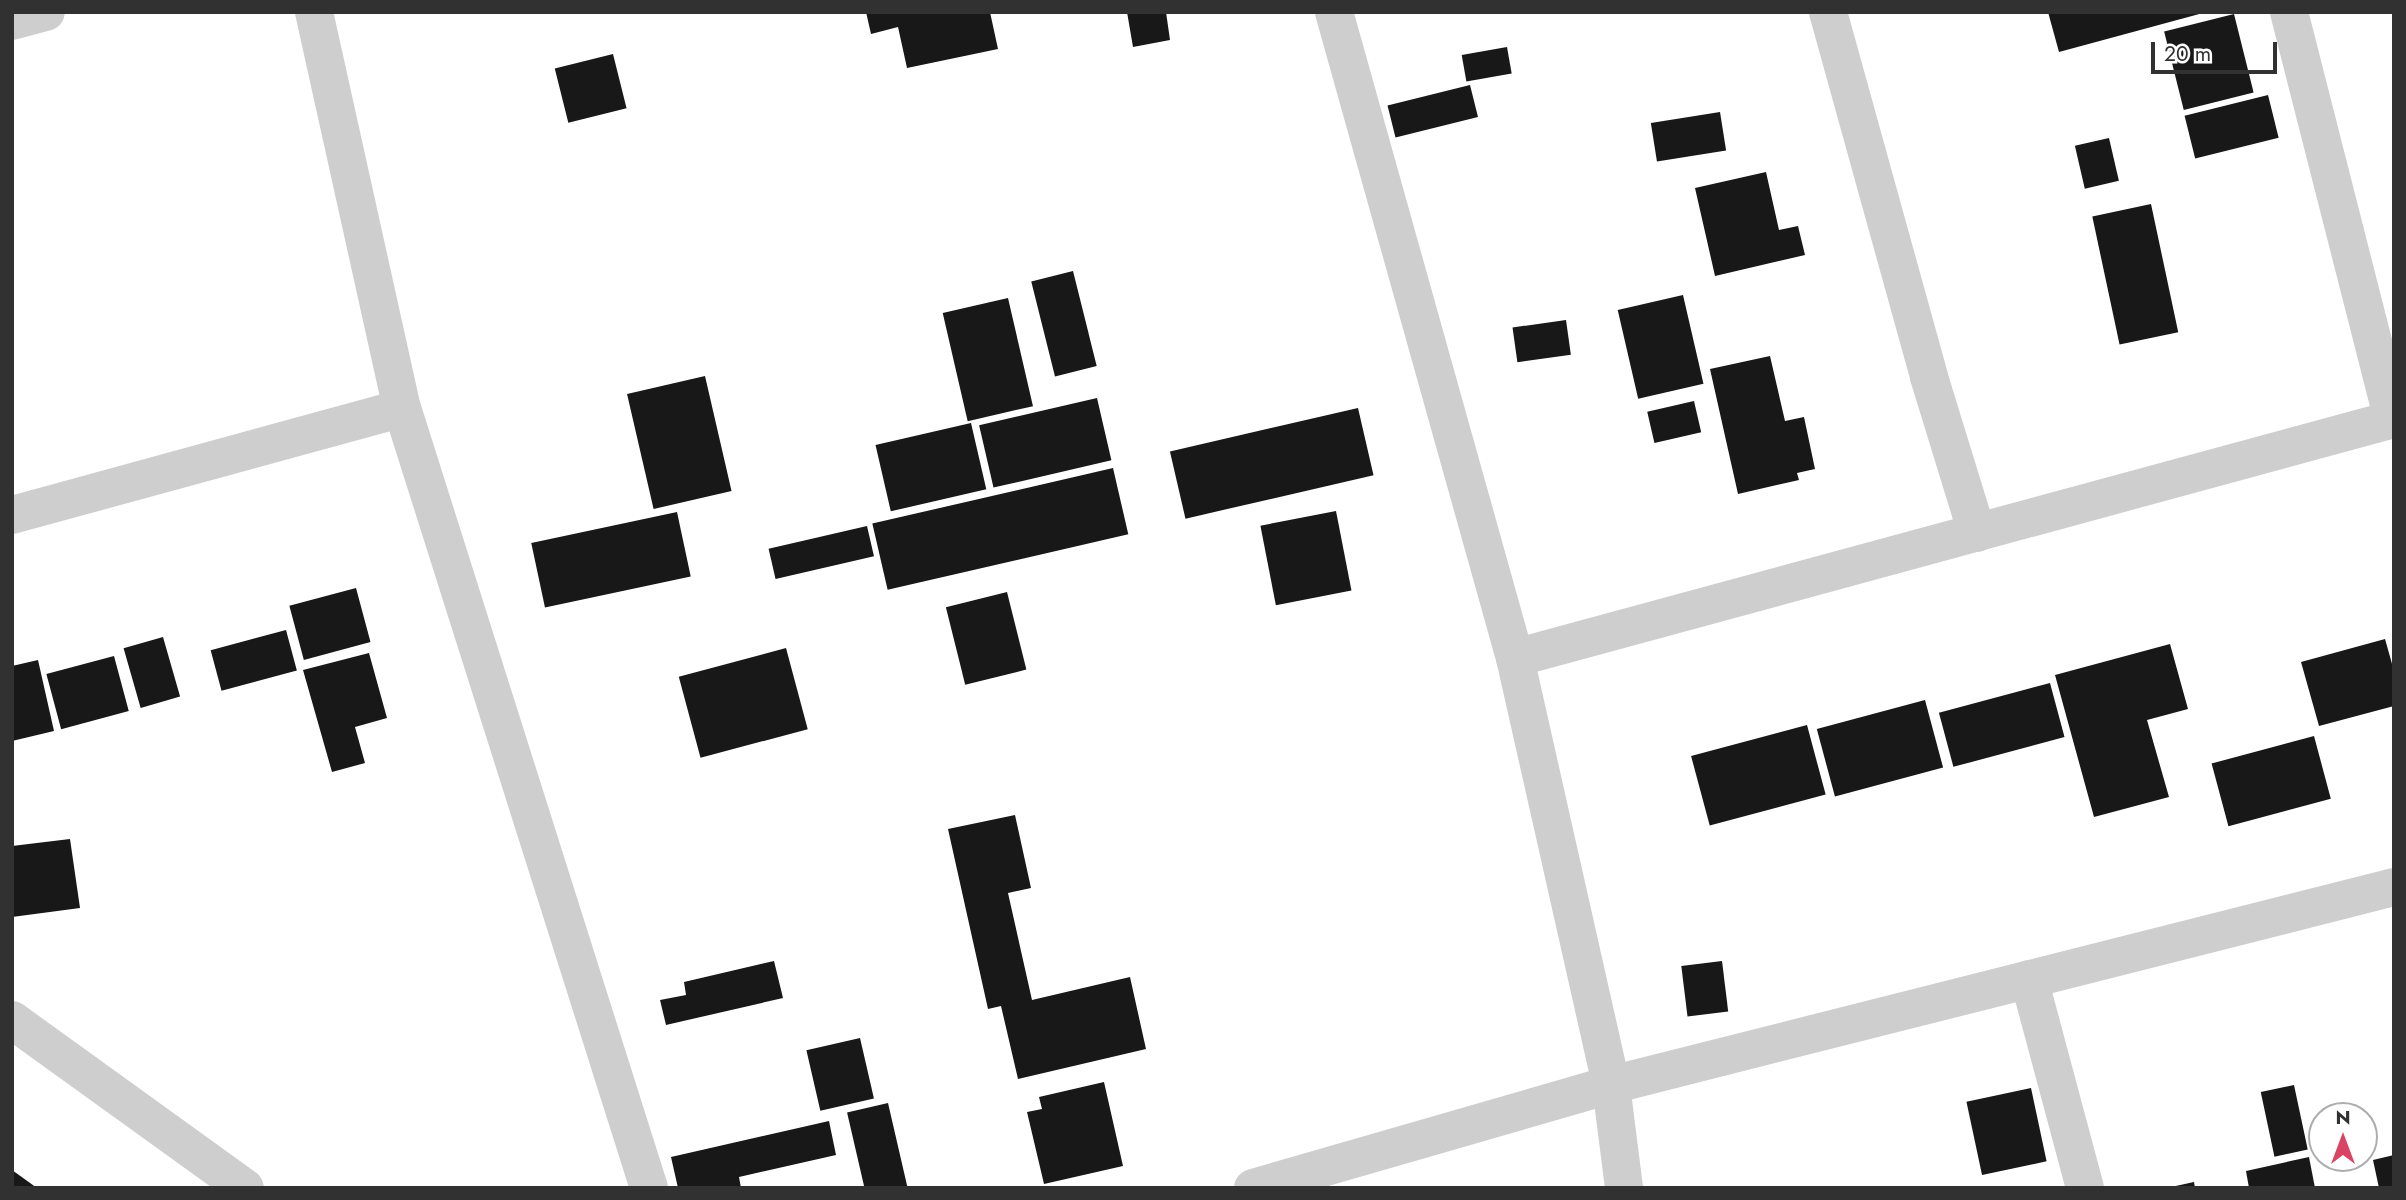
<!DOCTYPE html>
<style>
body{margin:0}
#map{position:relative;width:2406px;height:1200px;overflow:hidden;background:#fff;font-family:Jost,sans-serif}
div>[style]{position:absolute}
.building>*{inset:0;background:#181818;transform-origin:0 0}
.minor>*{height:38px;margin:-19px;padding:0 19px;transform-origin:19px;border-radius:19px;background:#cecece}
span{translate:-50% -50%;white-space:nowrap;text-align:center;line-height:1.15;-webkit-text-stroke:7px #fff;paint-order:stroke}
.frame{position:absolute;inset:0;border:14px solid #313131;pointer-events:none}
.north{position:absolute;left:2308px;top:1102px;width:70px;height:70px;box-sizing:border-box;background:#fff;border:2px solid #adadad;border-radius:50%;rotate:0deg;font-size:19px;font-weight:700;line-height:28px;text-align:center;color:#313131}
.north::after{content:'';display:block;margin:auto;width:24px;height:32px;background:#d94364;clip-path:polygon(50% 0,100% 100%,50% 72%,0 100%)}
.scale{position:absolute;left:2151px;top:42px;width:126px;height:32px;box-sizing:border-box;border:4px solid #313131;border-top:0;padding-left:9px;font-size:21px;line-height:24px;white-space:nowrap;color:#313131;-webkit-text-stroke:5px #fff;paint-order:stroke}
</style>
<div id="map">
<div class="building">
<i style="clip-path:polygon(866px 12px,990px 12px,998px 49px,907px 68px,898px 27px,871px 34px)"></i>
<i style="clip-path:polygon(1127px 12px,1166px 12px,1170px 40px,1133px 47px)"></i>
<i style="clip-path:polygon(2048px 12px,2203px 12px,2203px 13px,2059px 52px)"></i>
<i style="left:2234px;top:14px;width:81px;height:72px;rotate:76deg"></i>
<i style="left:1507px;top:47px;width:27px;height:46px;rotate:80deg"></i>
<i style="left:613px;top:54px;width:56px;height:60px;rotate:76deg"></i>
<i style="left:1470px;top:85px;width:33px;height:85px;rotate:76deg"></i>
<i style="left:2268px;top:95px;width:44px;height:86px;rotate:76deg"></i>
<i style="left:1720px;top:112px;width:39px;height:70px;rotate:81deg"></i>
<i style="left:2109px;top:138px;width:44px;height:35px;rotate:77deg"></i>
<i style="clip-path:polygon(1766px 172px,1779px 230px,1798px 226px,1805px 255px,1715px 276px,1695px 188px)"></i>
<i style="left:2151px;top:204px;width:131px;height:60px;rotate:78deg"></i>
<i style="left:1073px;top:271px;width:98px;height:43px;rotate:76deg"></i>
<i style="left:1683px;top:295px;width:91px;height:67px;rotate:77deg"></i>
<i style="left:1008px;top:298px;width:111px;height:67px;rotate:77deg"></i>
<i style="left:1566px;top:320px;width:35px;height:54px;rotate:82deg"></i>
<i style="clip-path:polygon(1770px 356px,1785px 421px,1804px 417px,1815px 469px,1797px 473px,1799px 480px,1738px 494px,1710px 369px)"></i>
<i style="left:705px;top:376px;width:118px;height:80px;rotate:77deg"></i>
<i style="left:1097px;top:398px;width:64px;height:121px;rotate:77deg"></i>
<i style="left:1694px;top:401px;width:32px;height:48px;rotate:77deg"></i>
<i style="left:1358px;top:408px;width:69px;height:193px;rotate:77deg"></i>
<i style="left:971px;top:423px;width:68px;height:98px;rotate:77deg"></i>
<i style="left:1113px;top:468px;width:68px;height:247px;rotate:77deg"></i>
<i style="left:1336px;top:511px;width:81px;height:77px;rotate:79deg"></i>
<i style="left:677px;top:512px;width:66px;height:149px;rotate:78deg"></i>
<i style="left:867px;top:526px;width:31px;height:101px;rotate:77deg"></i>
<i style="left:356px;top:588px;width:56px;height:69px;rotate:75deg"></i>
<i style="left:1007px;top:592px;width:80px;height:63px;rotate:76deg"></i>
<i style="left:286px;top:630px;width:42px;height:78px;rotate:75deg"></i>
<i style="left:163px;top:637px;width:62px;height:41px;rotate:74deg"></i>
<i style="clip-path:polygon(2385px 639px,2394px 671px,2394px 706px,2319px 726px,2301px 662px)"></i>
<i style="clip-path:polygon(2170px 644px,2188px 709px,2147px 720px,2169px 797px,2094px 817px,2055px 675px)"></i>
<i style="left:786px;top:648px;width:84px;height:111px;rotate:75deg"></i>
<i style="clip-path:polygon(369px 653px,387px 718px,355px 727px,365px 763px,332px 772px,303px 670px)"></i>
<i style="left:114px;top:656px;width:57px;height:70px;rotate:75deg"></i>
<i style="clip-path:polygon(38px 660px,54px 731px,12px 741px,12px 666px)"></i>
<i style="left:2050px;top:683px;width:56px;height:115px;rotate:75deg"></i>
<i style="left:1925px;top:700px;width:70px;height:112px;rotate:75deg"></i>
<i style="left:1807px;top:725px;width:72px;height:120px;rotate:75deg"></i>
<i style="left:2314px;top:736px;width:65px;height:106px;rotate:75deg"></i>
<i style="clip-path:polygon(1015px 815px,1031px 888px,1008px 893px,1032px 1000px,1130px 977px,1146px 1049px,1018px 1079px,1001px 1006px,988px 1009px,948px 829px)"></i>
<i style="clip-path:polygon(70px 839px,80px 908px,12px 917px,12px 846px)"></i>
<i style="clip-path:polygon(774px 961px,783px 998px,666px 1025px,660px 1000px,686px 995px,684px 982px)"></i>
<i style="left:1722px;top:961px;width:51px;height:41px;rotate:83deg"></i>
<i style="left:860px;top:1038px;width:62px;height:55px;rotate:77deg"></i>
<i style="clip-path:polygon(1104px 1082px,1123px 1166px,1044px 1184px,1027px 1112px,1042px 1109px,1039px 1097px)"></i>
<i style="left:2294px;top:1085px;width:66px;height:34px;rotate:78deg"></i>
<i style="left:2031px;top:1088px;width:75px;height:66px;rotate:78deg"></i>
<i style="left:888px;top:1103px;width:87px;height:42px;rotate:77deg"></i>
<i style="clip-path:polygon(829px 1121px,836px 1155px,739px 1177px,741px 1188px,678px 1188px,671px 1157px)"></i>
<i style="clip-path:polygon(2394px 1155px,2394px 1188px,2379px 1188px,2373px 1160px)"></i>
<i style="clip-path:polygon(2309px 1157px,2315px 1188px,2249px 1188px,2246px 1171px)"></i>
<i style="clip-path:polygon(12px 1170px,37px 1188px,12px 1188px)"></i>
<i style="clip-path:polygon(2194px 1182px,2195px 1188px,2171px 1188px,2171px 1187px)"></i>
</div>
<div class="minor">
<i style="left:314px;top:12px;width:406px;rotate:77.5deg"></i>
<i style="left:402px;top:408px;width:818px;rotate:72.43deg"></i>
<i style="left:1334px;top:12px;width:671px;rotate:74.35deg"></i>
<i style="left:1515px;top:658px;width:438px;rotate:77.3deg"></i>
<i style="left:1611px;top:1085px;width:104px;rotate:82.8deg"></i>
<i style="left:1828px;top:12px;width:379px;rotate:74.5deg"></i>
<i style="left:1929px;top:377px;width:163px;rotate:72.9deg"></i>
<i style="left:2289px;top:12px;width:420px;rotate:75.7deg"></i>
<i style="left:12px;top:21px;width:35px;rotate:-15deg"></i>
<i style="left:12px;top:515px;width:404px;rotate:-15.3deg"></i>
<i style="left:1515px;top:658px;width:911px;rotate:-15.21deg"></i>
<i style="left:2029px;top:979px;width:216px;rotate:75deg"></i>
<i style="left:12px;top:1020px;width:287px;rotate:35.8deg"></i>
<i style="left:1253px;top:1188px;width:373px;rotate:-16.1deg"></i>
<i style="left:1611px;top:1085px;width:808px;rotate:-14.19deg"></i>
</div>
<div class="frame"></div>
<div class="north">N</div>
<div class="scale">20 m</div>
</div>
